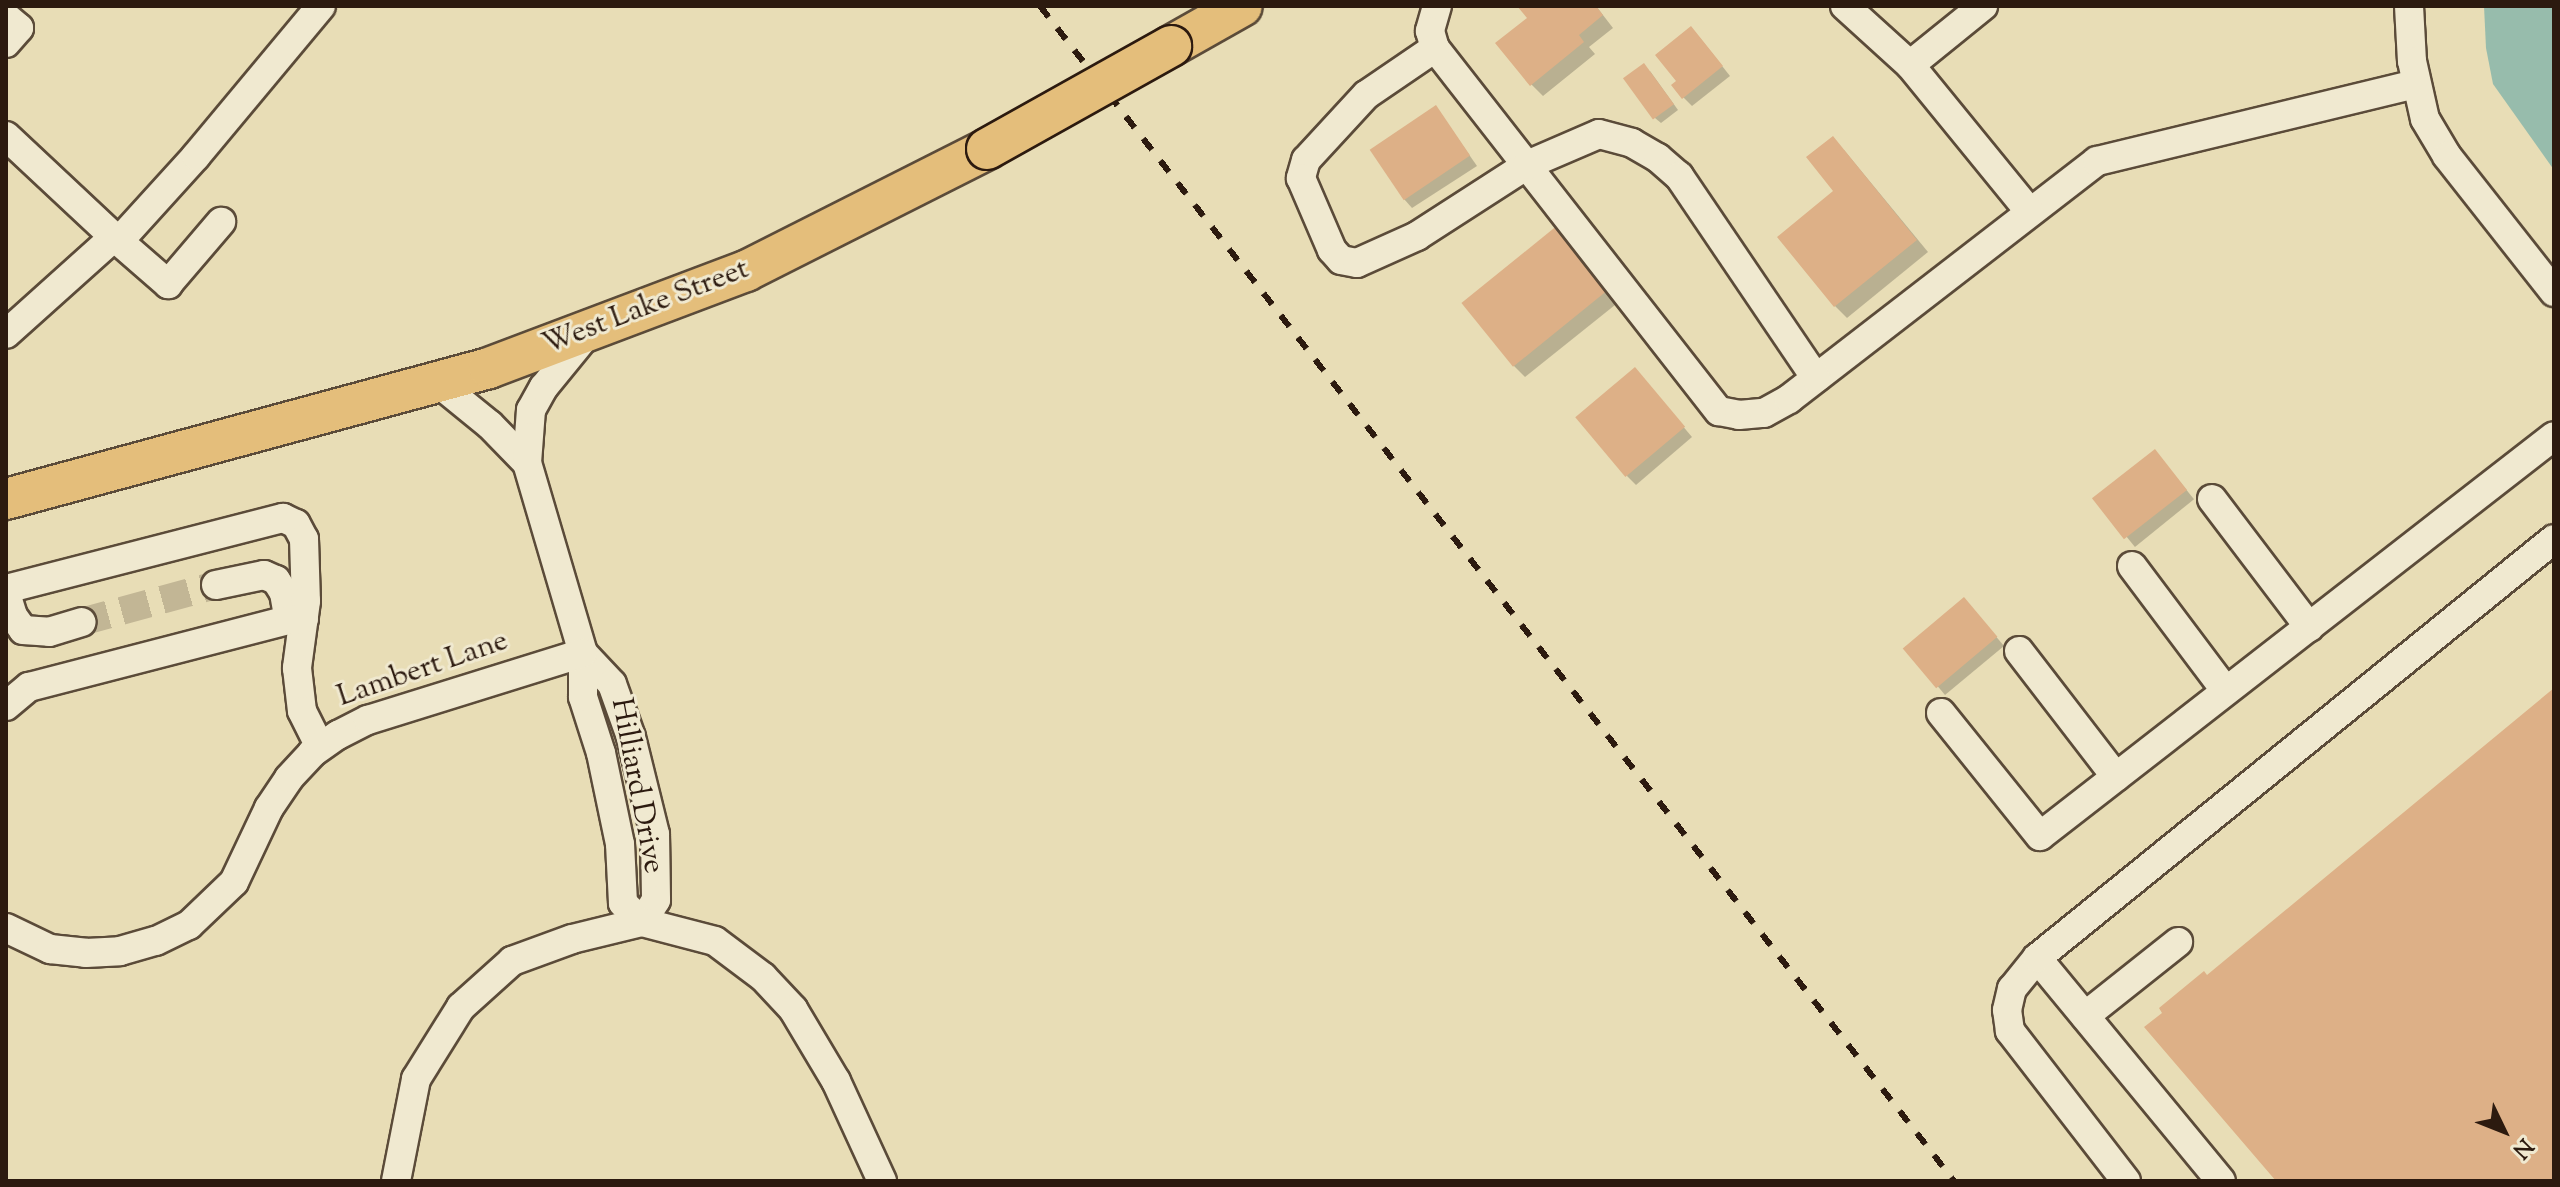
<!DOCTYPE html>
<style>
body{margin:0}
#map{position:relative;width:2560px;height:1187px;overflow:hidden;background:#e8ddb6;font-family:"Sorts Mill Goudy",serif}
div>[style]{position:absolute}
.water>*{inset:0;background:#97bcac}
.shadow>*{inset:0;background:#0003;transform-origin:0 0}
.building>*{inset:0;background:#ddb087;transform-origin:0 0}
.minor-tunnel>*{height:28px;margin-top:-14px;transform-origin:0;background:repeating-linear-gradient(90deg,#c2b695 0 28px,transparent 0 42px)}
.roads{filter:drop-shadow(2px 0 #5b4b39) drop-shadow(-2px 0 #5b4b39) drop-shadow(0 2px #5b4b39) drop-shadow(0 -2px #5b4b39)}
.minor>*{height:28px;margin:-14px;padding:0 14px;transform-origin:14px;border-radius:14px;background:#f0e9d0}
.highway>*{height:40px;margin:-20px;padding:0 20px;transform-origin:20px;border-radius:20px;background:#e4be7b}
.rail>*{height:6px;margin-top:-3px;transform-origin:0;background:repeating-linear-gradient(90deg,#2c1a0f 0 14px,transparent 0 28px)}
.bridges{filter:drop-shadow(2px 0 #2c1a0f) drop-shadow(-2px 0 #2c1a0f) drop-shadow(0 2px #2c1a0f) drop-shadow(0 -2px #2c1a0f)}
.highway-bridge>*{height:40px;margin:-20px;padding:0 20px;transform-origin:20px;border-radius:20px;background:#e4be7b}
span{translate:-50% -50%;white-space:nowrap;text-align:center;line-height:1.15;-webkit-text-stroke:6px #f0e9d0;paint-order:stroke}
.street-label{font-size:30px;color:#2c1a0f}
.frame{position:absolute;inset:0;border:8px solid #2c1a0f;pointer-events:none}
.north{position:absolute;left:2464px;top:1091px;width:80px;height:80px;-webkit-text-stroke:6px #f0e9d0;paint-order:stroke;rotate:133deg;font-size:22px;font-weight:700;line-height:32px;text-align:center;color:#2c1a0f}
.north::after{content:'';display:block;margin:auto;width:28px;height:36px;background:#2c1a0f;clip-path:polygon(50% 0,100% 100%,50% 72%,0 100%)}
</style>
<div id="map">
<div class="water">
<i style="clip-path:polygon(2484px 6px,2554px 6px,2554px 170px,2493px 84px,2486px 48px)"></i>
</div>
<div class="shadow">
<i style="clip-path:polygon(1520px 6px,1596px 6px,1613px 28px,1589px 47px,1595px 54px,1543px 96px,1531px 84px,1529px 18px)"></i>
<i style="clip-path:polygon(1700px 38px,1730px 76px,1692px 106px,1683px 97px)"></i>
<i style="clip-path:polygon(1650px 71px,1678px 110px,1661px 123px,1655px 118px)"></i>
<i style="clip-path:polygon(1436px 107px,1477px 166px,1412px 208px,1404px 199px)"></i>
<i style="clip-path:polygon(1844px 150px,1928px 252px,1847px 318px,1835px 306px,1836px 191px)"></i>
<i style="clip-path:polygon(1564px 223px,1625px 297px,1525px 377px,1513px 365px)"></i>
<i style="clip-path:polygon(1643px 379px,1692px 437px,1636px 485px,1627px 476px)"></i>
<i style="left:2155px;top:451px;width:62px;height:76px;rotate:51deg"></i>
<i style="clip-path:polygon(1972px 608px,2004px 646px,1945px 695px,1905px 647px)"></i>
</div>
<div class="building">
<i style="clip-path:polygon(1517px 6px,1596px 6px,1603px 15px,1579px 35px,1584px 42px,1530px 86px,1495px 43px,1527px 18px)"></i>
<i style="clip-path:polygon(1691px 26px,1723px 66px,1682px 99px,1671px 85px,1676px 81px,1655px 55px)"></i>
<i style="left:1644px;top:63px;width:51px;height:26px;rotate:54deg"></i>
<i style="left:1436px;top:105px;width:61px;height:80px;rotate:56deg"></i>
<i style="clip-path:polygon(1833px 136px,1917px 240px,1834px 307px,1777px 237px,1833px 191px,1806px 157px)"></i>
<i style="left:1564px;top:220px;width:82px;height:132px;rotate:51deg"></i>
<i style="left:1635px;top:367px;width:78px;height:78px;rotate:50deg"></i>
<i style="left:2155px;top:449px;width:52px;height:80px;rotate:52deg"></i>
<i style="left:1964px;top:597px;width:52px;height:80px;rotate:50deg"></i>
<i style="clip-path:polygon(2554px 688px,2554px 1181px,2276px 1181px,2144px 1027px,2162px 1013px,2159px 1008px,2204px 971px,2207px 975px)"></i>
</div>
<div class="minor-tunnel">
<i style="left:81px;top:622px;width:140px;rotate:-15.3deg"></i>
</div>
<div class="roads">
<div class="minor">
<i style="left:1437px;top:6px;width:26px;rotate:106deg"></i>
<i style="left:1430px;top:31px;width:18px;rotate:74deg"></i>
<i style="left:1435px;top:48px;width:461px;rotate:52deg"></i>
<i style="left:1719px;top:411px;width:20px;rotate:11deg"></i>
<i style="left:1739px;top:415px;width:25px;rotate:-5deg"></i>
<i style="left:1764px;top:413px;width:29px;rotate:-29deg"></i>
<i style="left:1789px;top:399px;width:389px;rotate:-37.7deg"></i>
<i style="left:2097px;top:161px;width:327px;rotate:-13.6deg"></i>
<i style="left:1845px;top:6px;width:88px;rotate:42.2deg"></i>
<i style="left:1910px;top:65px;width:94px;rotate:-38.9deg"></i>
<i style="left:2409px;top:6px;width:55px;rotate:86.9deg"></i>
<i style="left:2412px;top:61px;width:59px;rotate:77.4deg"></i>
<i style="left:2425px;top:119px;width:43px;rotate:59.3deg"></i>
<i style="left:2447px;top:156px;width:173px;rotate:51.8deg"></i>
<i style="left:6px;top:17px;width:17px;rotate:40deg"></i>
<i style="left:19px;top:28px;width:20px;rotate:131deg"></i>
<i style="left:1435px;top:48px;width:83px;rotate:145.7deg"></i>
<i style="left:1366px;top:95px;width:88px;rotate:132.7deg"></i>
<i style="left:1306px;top:160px;width:19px;rotate:106deg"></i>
<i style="left:1301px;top:178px;width:78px;rotate:66.7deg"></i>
<i style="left:1332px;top:250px;width:13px;rotate:48deg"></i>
<i style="left:1341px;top:260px;width:16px;rotate:11deg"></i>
<i style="left:1357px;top:263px;width:66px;rotate:-24.2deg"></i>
<i style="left:1417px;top:236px;width:131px;rotate:-32.8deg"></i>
<i style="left:1527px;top:165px;width:78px;rotate:-23.3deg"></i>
<i style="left:1599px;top:134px;width:34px;rotate:15deg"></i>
<i style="left:1632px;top:143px;width:30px;rotate:30deg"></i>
<i style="left:1658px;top:158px;width:28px;rotate:41deg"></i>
<i style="left:1679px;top:176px;width:244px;rotate:55.9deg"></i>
<i style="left:1910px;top:65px;width:190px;rotate:50.8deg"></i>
<i style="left:6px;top:136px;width:148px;rotate:43.1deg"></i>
<i style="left:114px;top:237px;width:145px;rotate:138.1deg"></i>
<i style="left:114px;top:237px;width:72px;rotate:41deg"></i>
<i style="left:168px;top:284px;width:82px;rotate:-49.5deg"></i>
<i style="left:119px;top:241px;width:115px;rotate:-47.8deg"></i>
<i style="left:196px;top:156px;width:195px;rotate:-50.2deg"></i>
<i style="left:437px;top:382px;width:68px;rotate:39.1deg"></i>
<i style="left:490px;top:425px;width:53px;rotate:45.8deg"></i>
<i style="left:2212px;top:499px;width:161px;rotate:52.8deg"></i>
<i style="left:2132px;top:566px;width:156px;rotate:53.1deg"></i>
<i style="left:216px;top:585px;width:49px;rotate:-11.8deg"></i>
<i style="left:264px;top:575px;width:13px;rotate:23deg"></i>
<i style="left:276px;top:580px;width:15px;rotate:58deg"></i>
<i style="left:284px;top:593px;width:27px;rotate:80deg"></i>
<i style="left:6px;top:589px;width:286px;rotate:-14.4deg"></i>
<i style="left:283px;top:518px;width:14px;rotate:25deg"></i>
<i style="left:296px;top:524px;width:17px;rotate:62deg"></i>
<i style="left:304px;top:539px;width:62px;rotate:88.2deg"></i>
<i style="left:306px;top:601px;width:68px;rotate:97.7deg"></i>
<i style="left:297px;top:668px;width:43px;rotate:83.4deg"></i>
<i style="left:302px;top:711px;width:40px;rotate:63.4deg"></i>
<i style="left:6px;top:593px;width:24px;rotate:73deg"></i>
<i style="left:13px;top:616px;width:17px;rotate:54deg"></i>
<i style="left:23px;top:630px;width:26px;rotate:4deg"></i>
<i style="left:49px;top:632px;width:34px;rotate:-17deg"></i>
<i style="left:2019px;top:651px;width:159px;rotate:52.4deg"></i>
<i style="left:583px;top:653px;width:42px;rotate:46.9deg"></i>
<i style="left:612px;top:684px;width:56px;rotate:70.3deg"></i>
<i style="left:631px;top:737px;width:100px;rotate:76.1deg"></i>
<i style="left:655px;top:834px;width:66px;rotate:89.1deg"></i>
<i style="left:656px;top:900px;width:26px;rotate:122deg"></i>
<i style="left:642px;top:922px;width:27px;rotate:-135deg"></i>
<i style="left:623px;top:903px;width:59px;rotate:-92.9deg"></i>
<i style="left:620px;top:844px;width:93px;rotate:-101.8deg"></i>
<i style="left:601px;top:753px;width:59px;rotate:-107.8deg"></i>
<i style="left:583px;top:697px;width:44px;rotate:-90deg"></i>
<i style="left:583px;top:653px;width:198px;rotate:-106.4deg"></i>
<i style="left:527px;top:463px;width:53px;rotate:-85.7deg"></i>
<i style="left:531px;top:410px;width:26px;rotate:-61deg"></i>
<i style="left:544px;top:387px;width:70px;rotate:-50.8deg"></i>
<i style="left:6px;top:706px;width:30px;rotate:-40deg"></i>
<i style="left:29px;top:687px;width:268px;rotate:-14.5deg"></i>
<i style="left:289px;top:620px;width:15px;rotate:-4deg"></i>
<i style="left:1941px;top:713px;width:158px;rotate:51.2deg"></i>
<i style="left:2040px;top:836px;width:651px;rotate:-37.89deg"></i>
<i style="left:6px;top:928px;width:49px;rotate:25.5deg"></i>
<i style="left:50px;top:949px;width:36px;rotate:6deg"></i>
<i style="left:86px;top:953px;width:34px;rotate:-3deg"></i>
<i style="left:120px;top:951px;width:37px;rotate:-16deg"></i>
<i style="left:156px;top:941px;width:37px;rotate:-26deg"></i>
<i style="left:189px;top:925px;width:62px;rotate:-43.7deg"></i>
<i style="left:234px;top:882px;width:82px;rotate:-64.7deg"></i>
<i style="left:269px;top:808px;width:36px;rotate:-56deg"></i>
<i style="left:289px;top:778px;width:34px;rotate:-47deg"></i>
<i style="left:312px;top:753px;width:32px;rotate:-35deg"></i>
<i style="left:338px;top:735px;width:34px;rotate:-27deg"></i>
<i style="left:368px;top:720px;width:225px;rotate:-17.3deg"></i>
<i style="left:2037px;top:958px;width:289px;rotate:50.5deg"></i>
<i style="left:2085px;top:1016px;width:119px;rotate:-38.5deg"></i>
<i style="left:396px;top:1181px;width:104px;rotate:-78.9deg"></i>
<i style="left:416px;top:1079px;width:85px;rotate:-58deg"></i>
<i style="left:461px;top:1007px;width:69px;rotate:-42deg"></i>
<i style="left:512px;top:961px;width:64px;rotate:-20.1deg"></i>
<i style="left:572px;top:939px;width:72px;rotate:-13.7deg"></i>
<i style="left:642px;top:922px;width:75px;rotate:14.6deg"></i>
<i style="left:715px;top:941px;width:60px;rotate:36.9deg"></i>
<i style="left:763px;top:977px;width:44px;rotate:46.8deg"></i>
<i style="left:793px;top:1009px;width:84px;rotate:59.2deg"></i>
<i style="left:836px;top:1081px;width:110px;rotate:65.3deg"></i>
<i style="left:2126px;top:1181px;width:190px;rotate:-127.7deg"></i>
<i style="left:2010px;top:1031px;width:21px;rotate:-98deg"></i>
<i style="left:2007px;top:1010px;width:22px;rotate:-77deg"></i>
<i style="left:2012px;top:989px;width:40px;rotate:-51deg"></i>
<i style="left:2037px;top:958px;width:665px;rotate:-39.02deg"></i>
</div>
<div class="highway">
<i style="left:1171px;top:46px;width:81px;rotate:-29.4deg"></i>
<i style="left:6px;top:499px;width:500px;rotate:-15.17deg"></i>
<i style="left:489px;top:368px;width:275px;rotate:-20.7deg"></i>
<i style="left:746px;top:271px;width:270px;rotate:-26.8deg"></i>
</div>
</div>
<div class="rail">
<i style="left:1040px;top:6px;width:1489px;rotate:52.12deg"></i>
</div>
<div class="bridges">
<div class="highway-bridge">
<i style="left:987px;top:149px;width:211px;rotate:-29.2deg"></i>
</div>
</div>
<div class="street-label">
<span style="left:646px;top:308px;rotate:-21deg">West Lake Street</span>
<span style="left:423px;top:670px;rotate:-19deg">Lambert Lane</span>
<span style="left:636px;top:786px;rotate:79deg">Hilliard Drive</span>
</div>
<div class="frame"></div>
<div class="north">N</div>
</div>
